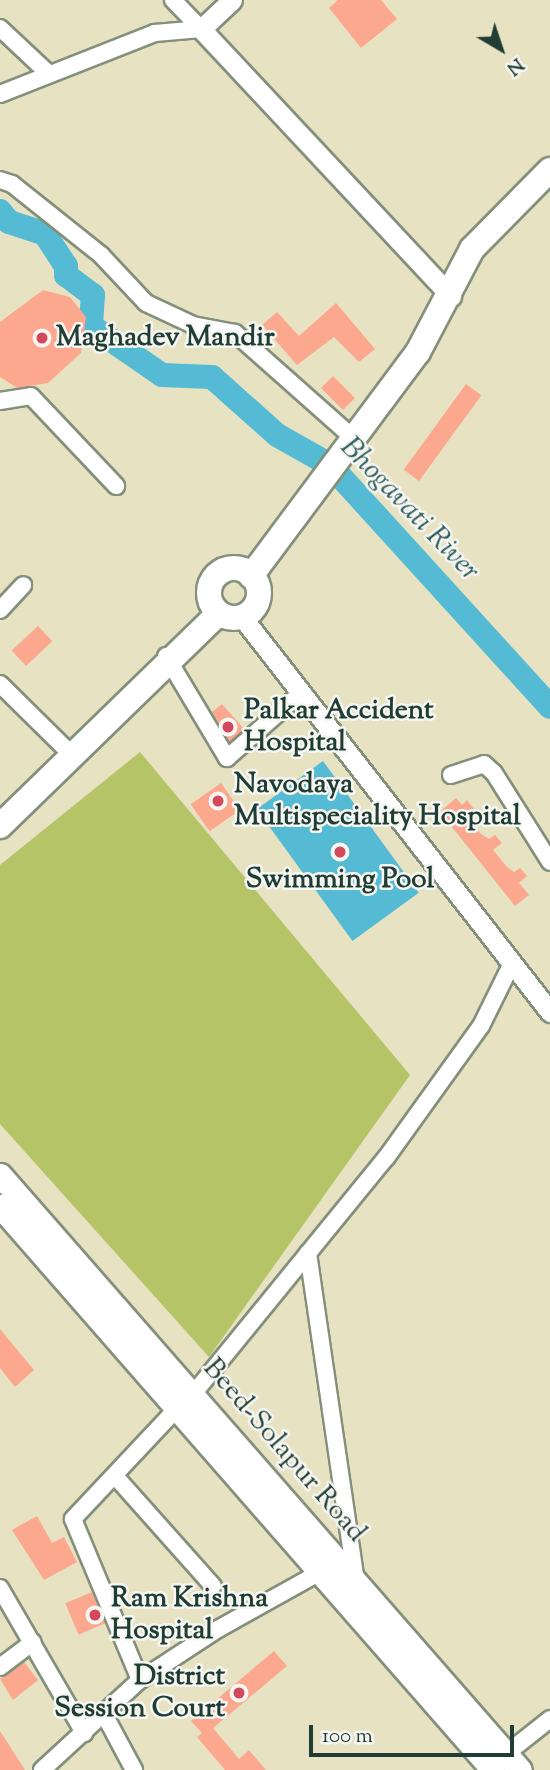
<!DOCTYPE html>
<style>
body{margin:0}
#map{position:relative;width:550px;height:1770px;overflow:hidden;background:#e7e2c2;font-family:"Sorts Mill Goudy",serif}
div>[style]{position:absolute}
.green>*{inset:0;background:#b5c466}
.water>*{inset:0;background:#55bad3;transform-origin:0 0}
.river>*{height:24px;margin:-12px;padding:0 12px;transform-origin:12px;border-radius:12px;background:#55bad3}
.building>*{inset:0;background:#fca88e;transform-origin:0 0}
.roads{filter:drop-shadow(2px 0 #83907b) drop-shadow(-2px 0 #83907b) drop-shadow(0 2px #83907b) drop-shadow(0 -2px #83907b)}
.minor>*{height:16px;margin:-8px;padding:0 8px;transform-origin:8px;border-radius:8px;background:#fff}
.tertiary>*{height:19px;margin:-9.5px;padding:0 9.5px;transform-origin:9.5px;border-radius:9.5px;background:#fff}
.secondary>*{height:23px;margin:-11.5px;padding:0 11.5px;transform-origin:11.5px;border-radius:11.5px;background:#fff}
.primary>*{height:24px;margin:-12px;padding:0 12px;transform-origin:12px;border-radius:12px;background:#fff}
.primary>.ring{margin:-12px;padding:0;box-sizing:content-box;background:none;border:24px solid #fff;border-radius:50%}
.dots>*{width:19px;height:19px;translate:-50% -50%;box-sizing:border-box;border:4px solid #f6f6f2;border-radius:50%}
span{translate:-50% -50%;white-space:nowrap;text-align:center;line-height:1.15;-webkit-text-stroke:5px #f6f6f2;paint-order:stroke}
.poi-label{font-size:28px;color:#1f3d34;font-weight:700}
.left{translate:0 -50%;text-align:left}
.right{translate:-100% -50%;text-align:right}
.street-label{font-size:28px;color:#1f3d34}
.water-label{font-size:30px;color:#2c5c5c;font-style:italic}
.north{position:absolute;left:466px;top:14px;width:70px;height:70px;-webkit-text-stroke:5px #f6f6f2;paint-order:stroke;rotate:141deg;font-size:19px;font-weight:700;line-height:28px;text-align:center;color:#1f3d34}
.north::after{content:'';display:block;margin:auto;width:24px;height:32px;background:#1f3d34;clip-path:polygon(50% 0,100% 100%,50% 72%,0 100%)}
.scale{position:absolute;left:309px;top:1725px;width:205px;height:32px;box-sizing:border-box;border:4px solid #1f3d34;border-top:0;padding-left:9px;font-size:21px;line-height:24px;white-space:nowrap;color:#1f3d34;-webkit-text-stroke:5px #f6f6f2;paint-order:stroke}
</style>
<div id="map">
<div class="green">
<i style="clip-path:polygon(140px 752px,410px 1075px,209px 1357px,0 1124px,0 865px)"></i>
</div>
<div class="water">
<i style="left:323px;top:761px;width:163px;height:82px;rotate:54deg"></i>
</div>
<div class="river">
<i style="left:0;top:211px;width:14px;rotate:51deg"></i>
<i style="left:9px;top:222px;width:38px;rotate:18deg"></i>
<i style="left:45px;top:234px;width:38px;rotate:57deg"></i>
<i style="left:66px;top:266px;width:9px;rotate:90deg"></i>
<i style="left:66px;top:275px;width:34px;rotate:37deg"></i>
<i style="left:93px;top:295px;width:31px;rotate:94deg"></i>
<i style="left:91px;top:326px;width:86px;rotate:34.6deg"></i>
<i style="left:162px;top:375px;width:50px;rotate:2.3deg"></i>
<i style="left:212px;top:377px;width:87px;rotate:41.7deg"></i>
<i style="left:277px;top:435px;width:61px;rotate:29.5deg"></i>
<i style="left:330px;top:465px;width:327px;rotate:47.7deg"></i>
</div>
<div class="building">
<i style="clip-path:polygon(338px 0,381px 0,397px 19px,361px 48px,329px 8px)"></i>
<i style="clip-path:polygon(43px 290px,70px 297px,86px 317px,81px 353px,48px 383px,17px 388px,0 377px,0 322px)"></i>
<i style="clip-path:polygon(336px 303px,375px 349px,359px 362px,334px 337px,297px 365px,262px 325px,277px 312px,299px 336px)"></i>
<i style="left:333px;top:376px;width:31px;height:17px;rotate:45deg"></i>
<i style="left:466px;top:384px;width:19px;height:106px;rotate:36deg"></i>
<i style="left:38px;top:626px;width:21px;height:36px;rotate:47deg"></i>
<i style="clip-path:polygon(222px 704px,244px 729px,230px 742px,212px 712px)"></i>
<i style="left:221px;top:783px;width:33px;height:37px;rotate:55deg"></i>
<i style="clip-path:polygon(456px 798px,462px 805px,467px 800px,474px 809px,466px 816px,481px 834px,489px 839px,495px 835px,502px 843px,493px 850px,507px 867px,514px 872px,520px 868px,527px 876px,519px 883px,529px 895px,515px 906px,440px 812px)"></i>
<i style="clip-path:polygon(0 1329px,34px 1370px,15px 1387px,0 1368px)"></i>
<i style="clip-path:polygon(37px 1516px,52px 1543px,64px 1537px,77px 1562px,44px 1580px,12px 1530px)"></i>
<i style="left:92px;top:1592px;width:34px;height:29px;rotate:67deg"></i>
<i style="clip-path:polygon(274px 1651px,287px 1666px,213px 1728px,239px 1759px,249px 1750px,266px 1770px,225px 1770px,197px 1737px,202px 1733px,191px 1721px)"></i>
<i style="clip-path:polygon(24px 1662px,38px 1680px,13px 1700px,0 1679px)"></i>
<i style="clip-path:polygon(0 1731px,25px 1770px,0 1770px)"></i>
</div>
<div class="roads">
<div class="minor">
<i style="left:173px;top:0;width:40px;rotate:46deg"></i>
<i style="left:0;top:28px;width:66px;rotate:43.2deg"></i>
<i style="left:0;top:94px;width:167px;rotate:-21.5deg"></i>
<i style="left:155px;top:33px;width:46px;rotate:-5deg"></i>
<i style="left:0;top:180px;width:13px;rotate:18deg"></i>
<i style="left:12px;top:184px;width:114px;rotate:38.6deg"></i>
<i style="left:101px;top:255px;width:66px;rotate:46.8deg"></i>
<i style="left:146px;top:303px;width:52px;rotate:25.1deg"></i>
<i style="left:193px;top:325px;width:43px;rotate:10.8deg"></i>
<i style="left:235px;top:333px;width:157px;rotate:41.6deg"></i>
<i style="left:0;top:401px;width:31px;rotate:-9deg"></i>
<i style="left:31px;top:396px;width:124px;rotate:46.6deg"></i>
<i style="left:0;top:610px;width:34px;rotate:-47deg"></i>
<i style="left:166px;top:656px;width:119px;rotate:59.1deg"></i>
<i style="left:227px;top:758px;width:100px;rotate:-41.3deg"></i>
<i style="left:0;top:684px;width:95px;rotate:44.6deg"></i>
<i style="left:451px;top:775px;width:35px;rotate:-18deg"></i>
<i style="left:484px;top:764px;width:13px;rotate:42deg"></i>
<i style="left:494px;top:773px;width:105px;rotate:57.8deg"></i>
<i style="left:308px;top:1253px;width:327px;rotate:81.7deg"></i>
<i style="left:194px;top:1393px;width:303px;rotate:-50.8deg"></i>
<i style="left:386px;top:1158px;width:163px;rotate:-54.3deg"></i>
<i style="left:481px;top:1026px;width:70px;rotate:-63.8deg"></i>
<i style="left:115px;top:1476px;width:147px;rotate:48.3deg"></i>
<i style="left:0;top:1588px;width:168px;rotate:59.9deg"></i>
<i style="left:0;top:1667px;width:41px;rotate:-37.1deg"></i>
<i style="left:140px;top:1680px;width:174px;rotate:-112.6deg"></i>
<i style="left:73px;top:1519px;width:155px;rotate:-46.8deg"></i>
<i style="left:104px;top:1714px;width:64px;rotate:61.8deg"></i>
<i style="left:506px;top:1754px;width:56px;rotate:-38.5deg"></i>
<i style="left:42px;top:1770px;width:133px;rotate:-42.6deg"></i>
<i style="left:140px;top:1680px;width:93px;rotate:-33.2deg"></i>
<i style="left:218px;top:1629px;width:119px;rotate:-29.1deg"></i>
</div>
<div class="tertiary">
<i style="left:232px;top:0;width:42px;rotate:136.9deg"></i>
<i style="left:201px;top:29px;width:366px;rotate:46.9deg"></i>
<i style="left:242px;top:617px;width:501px;rotate:52.05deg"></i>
</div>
<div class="secondary">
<i style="left:0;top:1175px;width:790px;rotate:48.85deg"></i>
<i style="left:0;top:1206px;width:749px;rotate:48.84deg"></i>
</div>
<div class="primary">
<i class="ring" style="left:209px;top:568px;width:26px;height:26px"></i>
<i style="left:251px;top:576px;width:279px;rotate:-53.3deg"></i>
<i style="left:418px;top:352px;width:116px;rotate:-62.3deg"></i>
<i style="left:472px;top:249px;width:111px;rotate:-45.4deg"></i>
<i style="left:0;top:826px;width:305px;rotate:-44.2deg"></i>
</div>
</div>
<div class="dots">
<i style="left:42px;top:338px;background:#d1495b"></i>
<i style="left:228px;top:727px;background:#d1495b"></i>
<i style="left:218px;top:801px;background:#d1495b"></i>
<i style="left:340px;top:852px;background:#d1495b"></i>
<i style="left:95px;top:1615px;background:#d1495b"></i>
<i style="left:239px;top:1693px;background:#d1495b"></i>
</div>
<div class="poi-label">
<span class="left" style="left:56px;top:338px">Maghadev Mandir</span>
<span class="left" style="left:244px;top:727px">Palkar Accident<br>Hospital</span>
<span class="left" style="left:234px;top:801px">Navodaya<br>Multispeciality Hospital</span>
<span style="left:340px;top:880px">Swimming Pool</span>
<span class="left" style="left:111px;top:1615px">Ram Krishna<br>Hospital</span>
<span class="right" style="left:225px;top:1693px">District<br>Session Court</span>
</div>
<div class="street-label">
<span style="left:284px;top:1451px;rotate:49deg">Beed-Solapur Road</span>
</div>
<div class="water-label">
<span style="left:409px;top:510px;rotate:46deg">Bhogavati River</span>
</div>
<div class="north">N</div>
<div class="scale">100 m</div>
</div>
